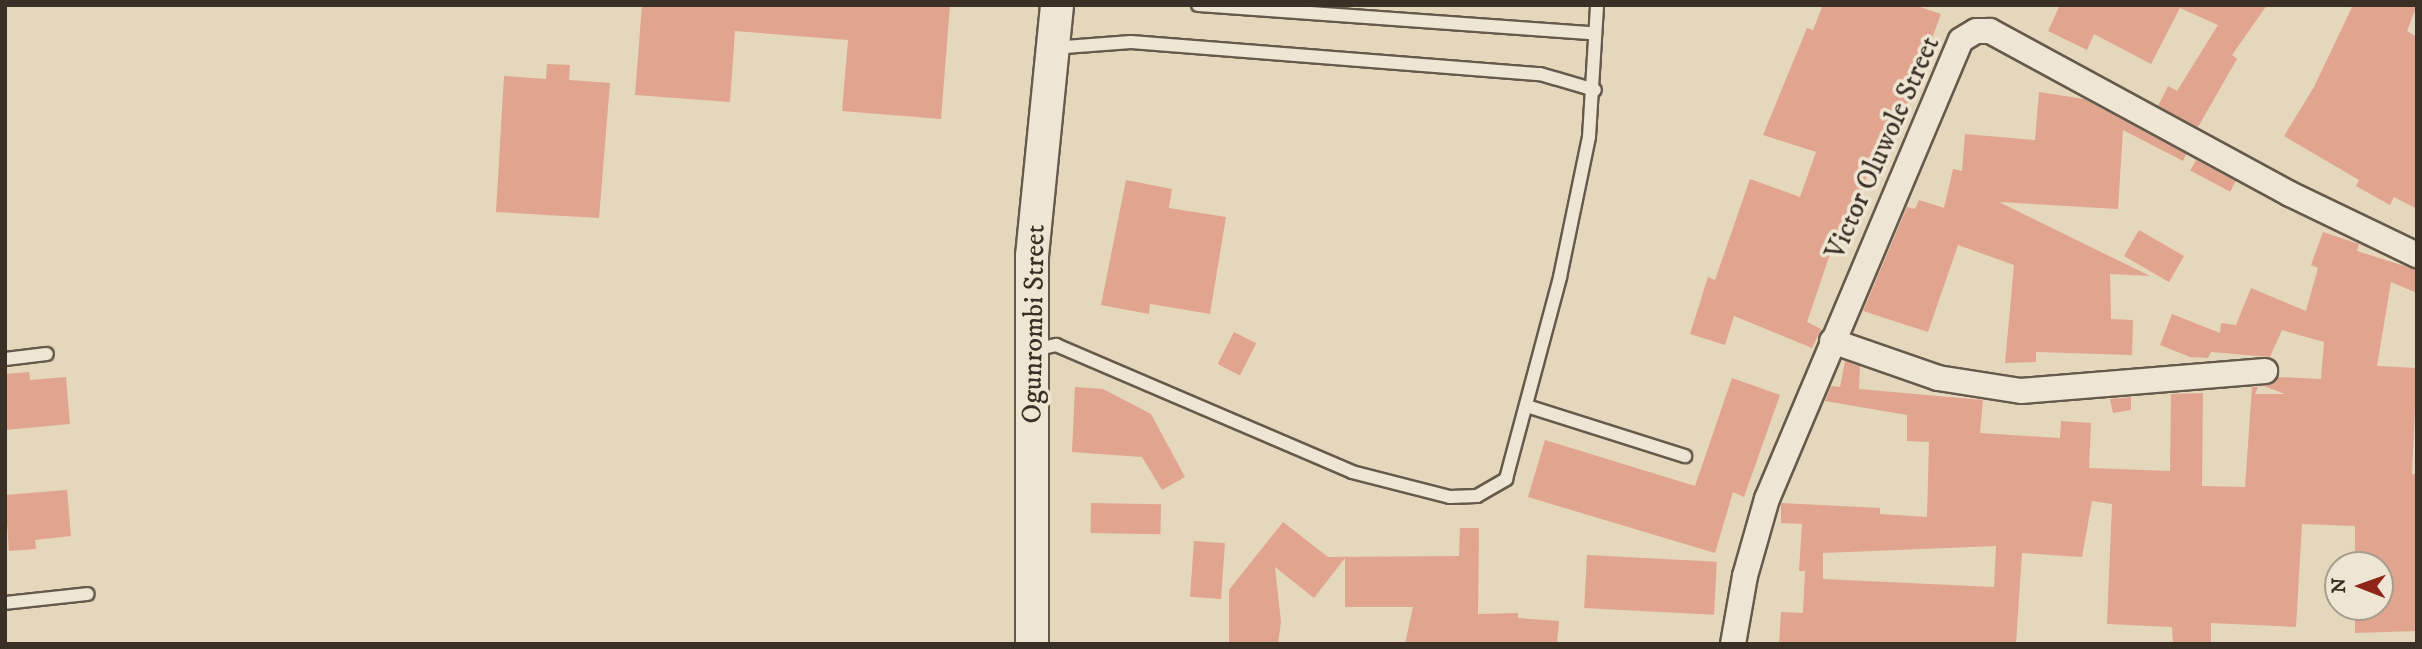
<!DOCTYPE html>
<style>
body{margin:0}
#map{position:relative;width:2422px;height:649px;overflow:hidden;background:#e5d7bb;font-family:"IM FELL DW Pica",serif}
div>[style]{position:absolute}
.building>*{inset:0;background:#e1a48e;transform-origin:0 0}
.roads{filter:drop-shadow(2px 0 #655a4b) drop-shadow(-2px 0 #655a4b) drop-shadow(0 2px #655a4b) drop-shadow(0 -2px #655a4b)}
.service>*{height:12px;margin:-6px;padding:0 6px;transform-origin:6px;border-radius:6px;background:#eee5d3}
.minor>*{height:24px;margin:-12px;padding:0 12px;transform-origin:12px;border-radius:12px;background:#eee5d3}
.tertiary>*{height:32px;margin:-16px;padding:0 16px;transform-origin:16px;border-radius:16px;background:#eee5d3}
span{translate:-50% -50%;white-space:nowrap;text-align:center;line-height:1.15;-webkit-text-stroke:7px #eee5d3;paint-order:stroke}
.street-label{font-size:28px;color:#3a3026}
.frame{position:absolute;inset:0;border:7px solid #3a3026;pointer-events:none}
.north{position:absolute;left:2324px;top:551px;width:70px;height:70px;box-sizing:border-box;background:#eee5d3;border:2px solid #a69d8e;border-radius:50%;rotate:271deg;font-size:19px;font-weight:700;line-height:28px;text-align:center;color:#3a3026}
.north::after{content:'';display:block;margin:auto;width:24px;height:32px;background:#8f2418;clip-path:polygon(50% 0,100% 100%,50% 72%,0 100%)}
</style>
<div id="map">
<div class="building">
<i style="clip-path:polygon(642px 5px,950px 5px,941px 119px,842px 111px,848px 40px,735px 31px,730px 102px,635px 95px)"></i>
<i style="clip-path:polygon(1823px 5px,1914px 5px,1941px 14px,1896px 135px,1884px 131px,1859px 197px,1855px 196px,1830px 254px,1807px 322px,1821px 329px,1812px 348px,1734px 316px,1725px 345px,1690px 334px,1708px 277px,1715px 280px,1750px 179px,1800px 197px,1816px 152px,1763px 135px,1807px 28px,1813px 30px)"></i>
<i style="clip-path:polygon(2060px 5px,2267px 5px,2232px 55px,2237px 59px,2198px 127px,2158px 106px,2168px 86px,2177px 91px,2218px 25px,2180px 8px,2151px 64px,2094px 34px,2087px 50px,2048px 31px)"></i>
<i style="clip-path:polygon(2353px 5px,2417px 5px,2407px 31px,2417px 37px,2417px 209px,2394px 197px,2390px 205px,2356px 186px,2359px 180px,2284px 136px,2314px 87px)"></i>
<i style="clip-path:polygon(547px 64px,570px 65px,569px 80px,610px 83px,599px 218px,496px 212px,504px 76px,546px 79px)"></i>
<i style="clip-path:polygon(2039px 92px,2084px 99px,2186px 154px,2183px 161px,2123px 130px,2118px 209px,1999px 202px,2150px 276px,2110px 274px,2111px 319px,2133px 320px,2132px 355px,2036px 352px,2036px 362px,2005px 363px,2014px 265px,1958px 245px,1928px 332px,1863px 311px,1907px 207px,1915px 209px,1919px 200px,1944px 208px,1953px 169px,1962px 171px,1965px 134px,2035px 140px)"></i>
<i style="left:2196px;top:160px;width:45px;height:12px;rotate:28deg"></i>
<i style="clip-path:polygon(1126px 180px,1172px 189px,1169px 208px,1226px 217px,1210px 314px,1150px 304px,1149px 314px,1101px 305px)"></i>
<i style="left:2139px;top:230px;width:52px;height:30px;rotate:30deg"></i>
<i style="clip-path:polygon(evenodd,2323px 232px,2359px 244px,2357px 251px,2417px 270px,2417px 293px,2391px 282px,2377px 366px,2417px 368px,2412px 474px,2417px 474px,2416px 631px,2355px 633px,2355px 607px,2380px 607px,2380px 565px,2355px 565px,2355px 526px,2302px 524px,2296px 627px,2211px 623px,2211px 644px,2173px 644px,2172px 627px,2107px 624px,2112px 504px,2092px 501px,2082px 557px,2022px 553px,2016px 644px,1779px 644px,1781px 612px,1803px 613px,1805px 571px,1799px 571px,1802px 524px,1781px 523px,1781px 503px,1880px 508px,1880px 514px,1927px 517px,1929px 442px,1907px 441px,1907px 415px,1825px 401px,1831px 386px,1840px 387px,1845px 361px,1860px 366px,1859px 389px,1983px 400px,1980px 433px,2060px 438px,2061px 421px,2091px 423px,2089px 468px,2170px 471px,2171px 394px,2203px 393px,2202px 486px,2245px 487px,2252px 387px,2258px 387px,2255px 394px,2285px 394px,2264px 386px,2279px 377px,2321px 379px,2324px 342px,2282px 330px,2270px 357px,2211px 352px,2208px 358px,2190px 357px,2160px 345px,2172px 314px,2220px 333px,2221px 323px,2236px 325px,2251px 288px,2306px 311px,2318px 268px,2311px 265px,2323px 232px,1996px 546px,1994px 587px,1823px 579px,1823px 553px,1996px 546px)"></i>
<i style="left:1234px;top:332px;width:25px;height:36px;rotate:27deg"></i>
<i style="clip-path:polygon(29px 372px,30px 380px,66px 377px,70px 424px,5px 430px,5px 374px)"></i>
<i style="clip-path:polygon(1732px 378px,1780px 395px,1744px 497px,1733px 492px,1715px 553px,1528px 497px,1545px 440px,1695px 486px)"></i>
<i style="clip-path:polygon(1075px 387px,1103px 389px,1151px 414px,1185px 477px,1162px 490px,1142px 457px,1072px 452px)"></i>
<i style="clip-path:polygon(2131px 397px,2131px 410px,2113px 413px,2110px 399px)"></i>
<i style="clip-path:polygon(67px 490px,71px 536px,35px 540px,36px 549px,9px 551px,5px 495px)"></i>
<i style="left:1091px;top:503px;width:70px;height:30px;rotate:1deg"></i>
<i style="clip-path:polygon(1283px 522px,1328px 557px,1459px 556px,1460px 528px,1479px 528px,1478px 614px,1518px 613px,1518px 618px,1559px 621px,1557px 644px,1405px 644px,1413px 607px,1345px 607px,1345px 558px,1314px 598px,1275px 567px,1281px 622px,1278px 644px,1229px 644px,1229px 590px)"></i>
<i style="left:1194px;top:541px;width:31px;height:56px;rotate:4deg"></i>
<i style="left:1587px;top:555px;width:130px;height:53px;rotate:3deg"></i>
</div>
<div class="roads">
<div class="service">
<i style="left:1198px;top:5px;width:396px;rotate:4.1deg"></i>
<i style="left:1052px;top:48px;width:79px;rotate:-4.3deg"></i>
<i style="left:1131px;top:42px;width:410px;rotate:4.5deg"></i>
<i style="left:1540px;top:74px;width:57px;rotate:16.2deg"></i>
<i style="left:1034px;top:350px;width:23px;rotate:-13deg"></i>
<i style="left:1056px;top:345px;width:322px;rotate:23.2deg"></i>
<i style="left:1352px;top:472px;width:101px;rotate:14.3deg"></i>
<i style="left:1450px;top:497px;width:27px;rotate:-2deg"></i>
<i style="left:1477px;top:496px;width:34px;rotate:-30deg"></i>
<i style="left:1506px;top:479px;width:209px;rotate:-75deg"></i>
<i style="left:1560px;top:277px;width:143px;rotate:-78.3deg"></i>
<i style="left:1589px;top:137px;width:132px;rotate:-86.5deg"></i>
<i style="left:5px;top:359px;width:42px;rotate:-6.8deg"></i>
<i style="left:1527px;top:406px;width:166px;rotate:17.6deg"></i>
<i style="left:5px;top:603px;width:83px;rotate:-6.2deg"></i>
</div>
<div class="minor">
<i style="left:1832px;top:341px;width:112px;rotate:19.2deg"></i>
<i style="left:1938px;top:378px;width:84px;rotate:8.9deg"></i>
<i style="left:2021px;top:391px;width:245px;rotate:-4.7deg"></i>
<i style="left:1733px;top:644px;width:69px;rotate:-80deg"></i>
<i style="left:1745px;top:576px;width:80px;rotate:-74.1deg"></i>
<i style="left:1767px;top:499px;width:498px;rotate:-67.1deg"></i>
<i style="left:1961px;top:40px;width:17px;rotate:-31deg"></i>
<i style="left:1976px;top:31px;width:14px"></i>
<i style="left:1990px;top:31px;width:341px;rotate:28.5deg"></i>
<i style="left:2290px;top:194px;width:141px;rotate:25.7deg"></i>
</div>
<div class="tertiary">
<i style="left:1032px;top:644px;width:388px;rotate:-90deg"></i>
<i style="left:1032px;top:256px;width:252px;rotate:-84.3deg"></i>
</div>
</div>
<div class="street-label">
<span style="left:1883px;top:148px;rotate:-66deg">Victor Oluwole Street</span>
<span style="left:1034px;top:324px;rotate:-89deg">Ogunrombi Street</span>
</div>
<div class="frame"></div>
<div class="north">N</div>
</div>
